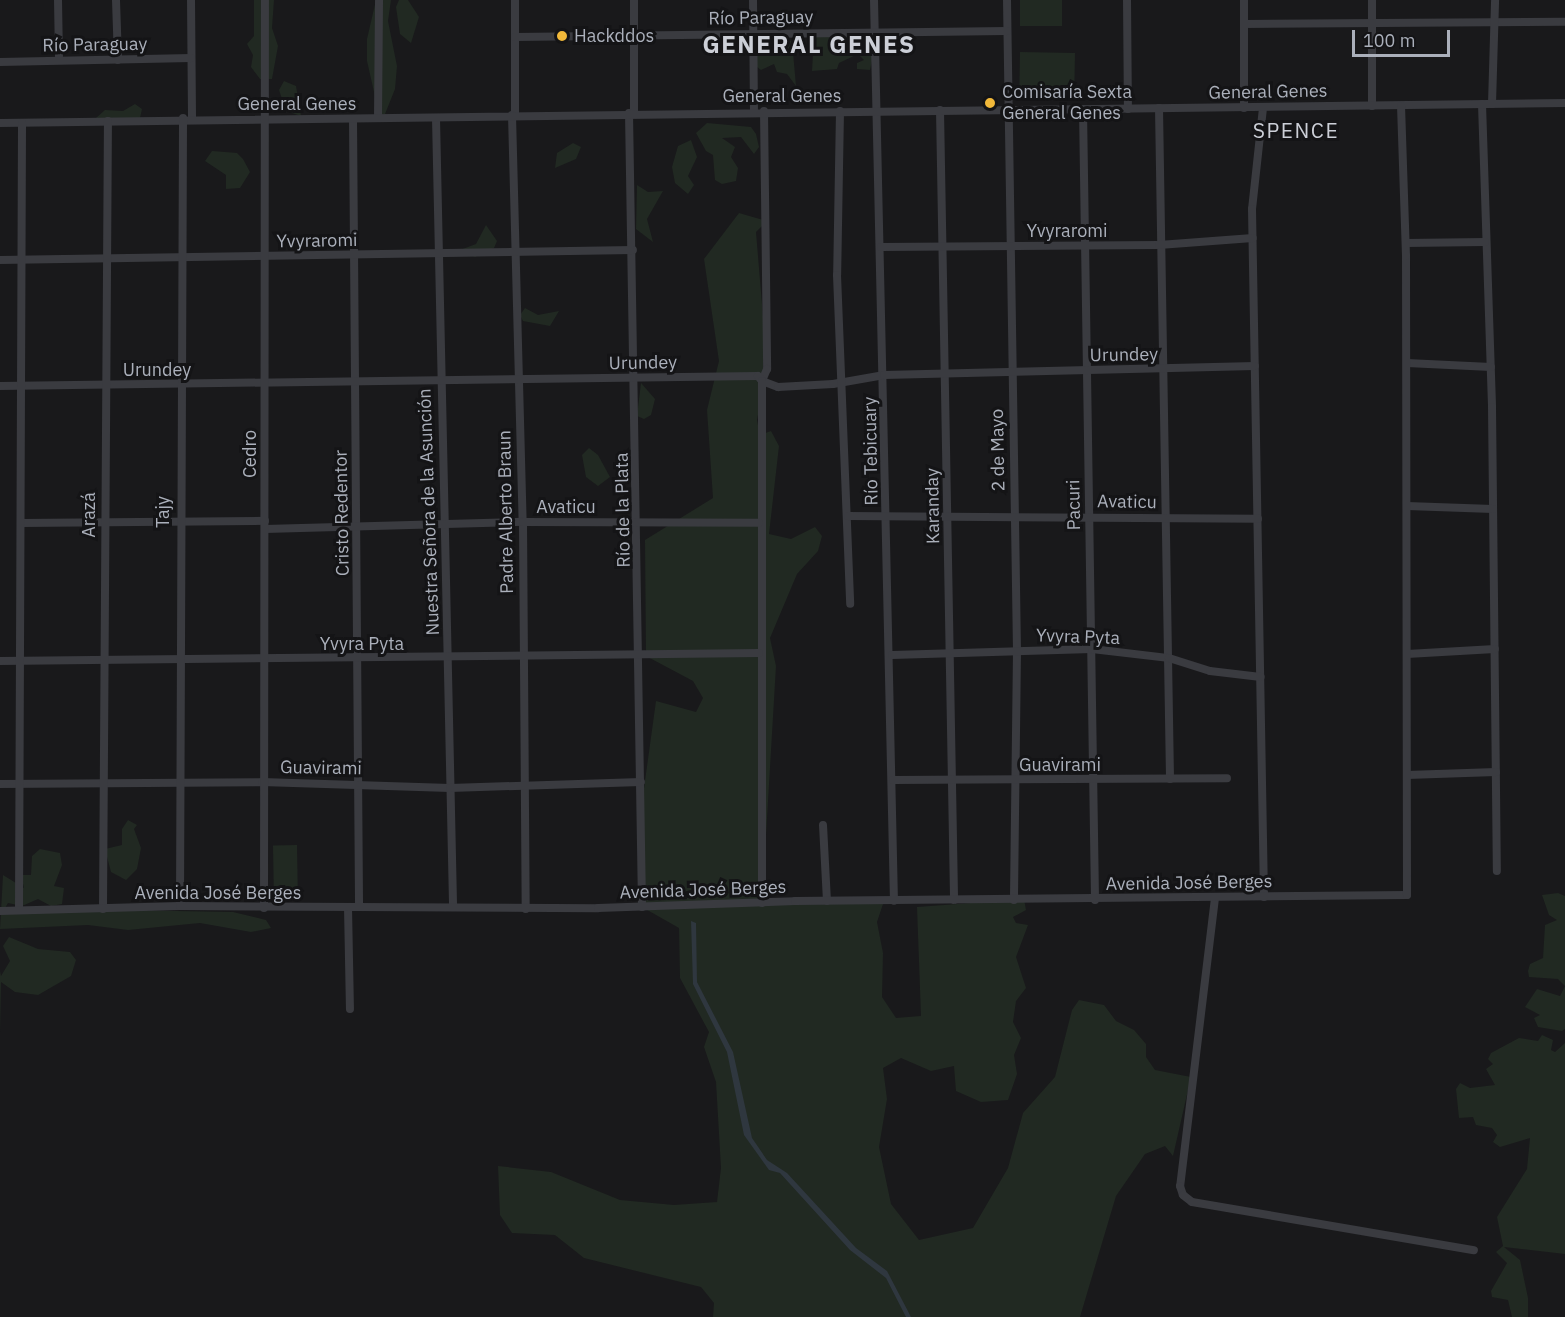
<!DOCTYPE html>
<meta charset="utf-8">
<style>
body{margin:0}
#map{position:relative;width:1565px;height:1317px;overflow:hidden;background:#19191b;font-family:"IBM Plex Sans",sans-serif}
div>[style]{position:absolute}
.green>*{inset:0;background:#212922;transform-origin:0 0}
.water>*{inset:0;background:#2f373f}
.street>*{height:8px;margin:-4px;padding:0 4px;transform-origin:4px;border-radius:4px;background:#3a3b40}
.dots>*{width:16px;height:16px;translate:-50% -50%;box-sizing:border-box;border:3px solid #141416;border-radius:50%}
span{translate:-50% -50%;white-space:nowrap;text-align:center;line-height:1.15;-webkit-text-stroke:6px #141416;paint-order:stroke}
.street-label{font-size:18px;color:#abb0bb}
.poi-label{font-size:18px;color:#abb0bb}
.left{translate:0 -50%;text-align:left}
.quarter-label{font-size:21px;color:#cccfd7;letter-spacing:1.5px}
.district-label{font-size:24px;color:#cccfd7;font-weight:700;letter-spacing:1.5px}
.scale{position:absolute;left:1352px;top:30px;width:98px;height:27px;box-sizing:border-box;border:3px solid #abb0bb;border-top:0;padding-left:8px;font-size:18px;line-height:21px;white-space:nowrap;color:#abb0bb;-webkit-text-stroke:4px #141416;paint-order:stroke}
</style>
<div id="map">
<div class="green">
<i style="clip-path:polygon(254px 0,274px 0,272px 28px,278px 46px,272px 79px,260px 79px,251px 67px,253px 55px,247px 44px,254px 36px)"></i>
<i style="clip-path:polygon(376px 0,391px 0,388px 21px,397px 66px,395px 89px,385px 114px,379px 114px,367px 61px,367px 39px)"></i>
<i style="clip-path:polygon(399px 0,408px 0,419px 17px,411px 43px,400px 34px,396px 7px)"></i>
<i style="left:1020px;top:0;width:42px;height:26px"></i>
<i style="clip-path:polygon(866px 33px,874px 51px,870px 70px,857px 69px,857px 63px,864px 60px,858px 54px,839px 63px,837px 69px,812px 71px,814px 35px)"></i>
<i style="clip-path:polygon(759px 36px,792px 41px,796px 86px,787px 74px,777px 72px,774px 64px,761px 70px,757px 67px,754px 40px)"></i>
<i style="left:1020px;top:52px;width:55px;height:39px;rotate:1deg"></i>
<i style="clip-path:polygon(284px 81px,296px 86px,301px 116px,286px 111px,279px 90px)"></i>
<i style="clip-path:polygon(135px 104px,142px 109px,140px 118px,96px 118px,105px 110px,123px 111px)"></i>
<i style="clip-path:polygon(707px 123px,751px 127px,756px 134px,759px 147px,754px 154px,741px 137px,722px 138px,735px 147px,731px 157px,738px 168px,736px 181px,722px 184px,715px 180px,713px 155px,706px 151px,696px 133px)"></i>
<i style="clip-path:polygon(691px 140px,697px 157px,688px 176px,694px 185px,688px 194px,675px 183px,672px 167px,678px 146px)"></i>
<i style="clip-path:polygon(573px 143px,581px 147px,576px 159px,555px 168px,557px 153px)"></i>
<i style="clip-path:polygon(212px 151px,237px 153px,243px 159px,250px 172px,240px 188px,226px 189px,226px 175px,205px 161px)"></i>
<i style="clip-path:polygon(637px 185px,648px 192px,663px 191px,647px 219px,653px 242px,636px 229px)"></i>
<i style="clip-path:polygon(739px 213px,767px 221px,756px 232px,763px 316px,763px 388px,757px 420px,760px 435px,771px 431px,779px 446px,769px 534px,791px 539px,815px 527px,822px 536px,818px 551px,797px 574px,770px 638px,776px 666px,762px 903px,883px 904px,877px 922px,883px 953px,882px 997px,896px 1018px,921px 1016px,917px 907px,1024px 899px,1026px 910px,1013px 917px,1016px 923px,1028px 925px,1016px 957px,1026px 988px,1016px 1001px,1013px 1022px,1021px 1038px,1014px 1055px,1017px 1074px,1008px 1100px,981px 1102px,956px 1091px,954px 1066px,931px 1071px,901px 1058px,883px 1068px,887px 1099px,879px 1147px,891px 1204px,919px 1240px,973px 1228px,1008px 1168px,1023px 1113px,1055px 1077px,1072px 1010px,1079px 1000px,1104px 1005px,1116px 1021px,1134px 1030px,1146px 1044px,1146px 1057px,1155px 1070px,1191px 1077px,1173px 1156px,1165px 1146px,1145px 1154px,1116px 1196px,1080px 1317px,713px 1317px,714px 1303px,701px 1287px,584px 1258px,555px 1235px,512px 1233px,500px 1215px,498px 1166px,551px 1172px,620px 1200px,674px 1205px,717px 1202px,721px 1168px,716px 1082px,704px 1047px,709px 1032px,680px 978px,679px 928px,642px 907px,641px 810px,656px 701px,696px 712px,703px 698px,693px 681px,646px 656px,645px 540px,713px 498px,707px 410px,719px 361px,704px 259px)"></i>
<i style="clip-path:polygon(486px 225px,497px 241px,494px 248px,475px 257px,460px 250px,476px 244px)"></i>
<i style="clip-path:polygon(525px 308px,538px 315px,559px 311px,550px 326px,523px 321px,520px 315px)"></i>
<i style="clip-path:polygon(641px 383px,655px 399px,651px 415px,644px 419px,637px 416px)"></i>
<i style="clip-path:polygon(589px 448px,598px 455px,610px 477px,598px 486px,586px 477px,582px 455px)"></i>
<i style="clip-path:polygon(128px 820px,137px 825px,134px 829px,141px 848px,137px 869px,126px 880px,111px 872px,105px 849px,122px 845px,122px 829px)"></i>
<i style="left:297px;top:845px;width:49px;height:24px;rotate:89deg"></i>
<i style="clip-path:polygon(40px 849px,60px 853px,62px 865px,54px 886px,64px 888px,62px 904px,51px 906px,38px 899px,22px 906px,8px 903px,5px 908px,233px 912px,266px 920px,271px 928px,251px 932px,200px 923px,128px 930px,88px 925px,0 929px,3px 875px,24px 888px,21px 875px,31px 875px,32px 856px)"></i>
<i style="clip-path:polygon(1558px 893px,1565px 896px,1565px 1029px,1562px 1031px,1538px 1027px,1534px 1018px,1540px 1015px,1525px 1007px,1537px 989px,1560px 996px,1565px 986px,1558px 979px,1529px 977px,1528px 971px,1530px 964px,1543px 958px,1545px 925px,1557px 920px,1549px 915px,1542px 895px)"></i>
<i style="clip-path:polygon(9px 937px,38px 949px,70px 952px,76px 960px,71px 976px,38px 995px,15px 992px,1px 982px,0 1034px,0 971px,1px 976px,10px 961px,3px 946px)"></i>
<i style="clip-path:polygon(1542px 1035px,1553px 1040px,1551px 1050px,1555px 1052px,1565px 1043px,1565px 1254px,1504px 1247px,1520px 1260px,1528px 1298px,1528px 1317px,1512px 1317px,1508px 1300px,1492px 1297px,1491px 1291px,1507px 1263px,1496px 1252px,1503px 1246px,1497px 1217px,1527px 1169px,1530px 1138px,1500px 1147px,1493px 1142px,1497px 1135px,1492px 1128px,1476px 1125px,1473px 1117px,1459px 1118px,1456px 1089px,1460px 1083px,1470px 1088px,1495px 1085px,1486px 1069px,1493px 1064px,1488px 1059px,1491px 1053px,1519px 1038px,1538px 1041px)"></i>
</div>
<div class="water">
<i style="clip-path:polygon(691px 921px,696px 923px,697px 982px,733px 1052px,752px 1138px,767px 1160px,787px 1173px,856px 1248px,887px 1271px,911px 1317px,906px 1317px,886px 1278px,850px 1250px,780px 1173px,769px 1170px,744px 1135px,727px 1052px,693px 984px)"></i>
</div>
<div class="street">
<i style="left:58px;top:0;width:60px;rotate:89deg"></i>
<i style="left:116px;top:0;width:60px;rotate:88.1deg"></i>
<i style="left:191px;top:0;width:118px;rotate:89.5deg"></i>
<i style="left:515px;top:0;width:115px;rotate:90deg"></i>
<i style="left:753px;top:0;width:111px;rotate:89.5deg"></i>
<i style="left:874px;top:0;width:901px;rotate:88.73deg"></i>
<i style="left:1007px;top:0;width:651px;rotate:89.12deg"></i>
<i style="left:1017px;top:651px;width:249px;rotate:90.7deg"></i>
<i style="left:1127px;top:0;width:109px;rotate:89.5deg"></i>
<i style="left:1372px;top:0;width:106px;rotate:90deg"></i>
<i style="left:1244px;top:24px;width:321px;rotate:-0.4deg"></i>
<i style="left:515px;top:37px;width:492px;rotate:-0.7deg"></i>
<i style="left:0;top:62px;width:191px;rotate:-1.2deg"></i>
<i style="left:1482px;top:104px;width:303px;rotate:88.1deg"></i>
<i style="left:1492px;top:407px;width:464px;rotate:89.4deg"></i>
<i style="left:1492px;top:104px;width:104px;rotate:-88.3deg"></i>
<i style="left:1159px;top:108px;width:671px;rotate:89.06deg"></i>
<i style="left:1244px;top:108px;width:108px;rotate:-90deg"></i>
<i style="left:1263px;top:108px;width:102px;rotate:96.2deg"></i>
<i style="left:1252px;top:209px;width:688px;rotate:89deg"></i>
<i style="left:1083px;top:109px;width:791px;rotate:89.13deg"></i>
<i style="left:940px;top:110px;width:790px;rotate:88.98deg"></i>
<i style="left:764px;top:111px;width:258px;rotate:89.3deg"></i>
<i style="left:767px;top:369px;width:13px;rotate:113deg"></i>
<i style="left:762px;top:381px;width:17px;rotate:21deg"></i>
<i style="left:778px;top:387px;width:55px;rotate:-3.1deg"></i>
<i style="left:833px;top:384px;width:52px;rotate:-10deg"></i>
<i style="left:884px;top:375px;width:371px;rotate:-1.4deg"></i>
<i style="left:840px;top:111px;width:164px;rotate:91deg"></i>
<i style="left:837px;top:275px;width:329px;rotate:87.7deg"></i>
<i style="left:634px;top:112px;width:112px;rotate:-90deg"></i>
<i style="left:629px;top:113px;width:794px;rotate:89.06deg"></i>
<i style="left:512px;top:115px;width:407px;rotate:88.5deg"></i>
<i style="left:523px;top:522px;width:387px;rotate:89.6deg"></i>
<i style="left:378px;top:118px;width:118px;rotate:-89.5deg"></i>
<i style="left:436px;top:118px;width:788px;rotate:88.76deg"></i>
<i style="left:353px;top:119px;width:788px;rotate:89.56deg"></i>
<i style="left:0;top:123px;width:1565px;rotate:-0.73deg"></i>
<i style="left:1406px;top:243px;width:79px;rotate:-0.7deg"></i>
<i style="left:881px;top:247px;width:278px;rotate:-0.4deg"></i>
<i style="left:1159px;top:245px;width:94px;rotate:-4.3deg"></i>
<i style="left:0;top:260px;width:633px;rotate:-0.91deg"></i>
<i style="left:1407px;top:363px;width:84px;rotate:2.7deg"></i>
<i style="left:0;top:386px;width:758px;rotate:-0.76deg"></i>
<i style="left:758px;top:376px;width:6px;rotate:51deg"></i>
<i style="left:762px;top:381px;width:522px;rotate:90deg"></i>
<i style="left:1407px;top:506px;width:86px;rotate:2deg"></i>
<i style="left:848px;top:516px;width:410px;rotate:0.4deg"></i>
<i style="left:21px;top:523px;width:244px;rotate:-0.5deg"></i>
<i style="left:265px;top:529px;width:258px;rotate:-1.6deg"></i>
<i style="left:523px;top:522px;width:236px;rotate:0.2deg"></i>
<i style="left:1407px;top:654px;width:88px;rotate:-3.3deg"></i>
<i style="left:892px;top:655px;width:200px;rotate:-1.7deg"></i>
<i style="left:1092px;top:649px;width:78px;rotate:6.7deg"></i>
<i style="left:1169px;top:658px;width:43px;rotate:17.6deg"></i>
<i style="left:1210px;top:671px;width:51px;rotate:6.7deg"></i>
<i style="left:0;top:661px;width:759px;rotate:-0.6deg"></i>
<i style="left:1407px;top:775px;width:89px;rotate:-1.9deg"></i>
<i style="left:893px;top:780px;width:334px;rotate:-0.3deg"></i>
<i style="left:0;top:784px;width:262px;rotate:-0.4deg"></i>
<i style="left:262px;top:782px;width:188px;rotate:1.8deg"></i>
<i style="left:450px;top:788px;width:191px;rotate:-1.8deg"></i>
<i style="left:823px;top:825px;width:76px;rotate:87deg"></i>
<i style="left:1215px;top:898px;width:290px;rotate:96.9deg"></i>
<i style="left:1180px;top:1186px;width:9px;rotate:72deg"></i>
<i style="left:1183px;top:1195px;width:11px;rotate:38deg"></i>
<i style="left:1192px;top:1202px;width:286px;rotate:9.7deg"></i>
<i style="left:180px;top:906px;width:788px;rotate:-89.78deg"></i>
<i style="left:348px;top:907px;width:102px;rotate:88.9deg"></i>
<i style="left:264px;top:908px;width:908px;rotate:-89.94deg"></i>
<i style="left:103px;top:909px;width:788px;rotate:-89.64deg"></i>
<i style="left:19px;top:910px;width:787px;rotate:-89.78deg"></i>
<i style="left:0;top:911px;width:180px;rotate:-1.6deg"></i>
<i style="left:180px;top:906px;width:418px;rotate:0.3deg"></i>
<i style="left:598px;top:908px;width:197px;rotate:-2deg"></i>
<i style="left:795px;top:901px;width:612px;rotate:-0.56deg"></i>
<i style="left:1407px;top:895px;width:639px;rotate:-90.09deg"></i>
<i style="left:1406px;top:256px;width:150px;rotate:-91.9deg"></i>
</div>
<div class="dots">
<i style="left:562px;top:36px;background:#f2b93a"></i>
<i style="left:990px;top:103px;background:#f2b93a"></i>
</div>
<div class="street-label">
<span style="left:761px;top:18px;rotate:-1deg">Río Paraguay</span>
<span style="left:95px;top:45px;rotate:-1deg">Río Paraguay</span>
<span style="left:1268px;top:92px;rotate:-1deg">General Genes</span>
<span style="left:782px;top:96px">General Genes</span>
<span style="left:297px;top:104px">General Genes</span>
<span style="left:1067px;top:231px">Yvyraromi</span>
<span style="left:317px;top:241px;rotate:-1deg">Yvyraromi</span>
<span style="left:1124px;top:355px;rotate:-1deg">Urundey</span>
<span style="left:643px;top:363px;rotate:-1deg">Urundey</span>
<span style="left:157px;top:370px">Urundey</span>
<span style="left:998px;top:450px;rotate:-91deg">2 de Mayo</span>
<span style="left:871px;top:451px;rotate:-91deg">Río Tebicuary</span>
<span style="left:250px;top:454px;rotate:-90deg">Cedro</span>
<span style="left:1127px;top:502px;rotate:1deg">Avaticu</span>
<span style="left:1074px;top:505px;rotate:-91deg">Pacuri</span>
<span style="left:933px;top:506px;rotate:-91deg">Karanday</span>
<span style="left:566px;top:507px">Avaticu</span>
<span style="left:623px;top:510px;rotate:-91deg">Río de la Plata</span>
<span style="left:163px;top:512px;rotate:-90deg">Tajy</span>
<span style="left:429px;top:512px;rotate:-92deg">Nuestra Señora de la Asunción</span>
<span style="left:506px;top:512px;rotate:-91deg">Padre Alberto Braun</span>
<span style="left:342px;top:513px;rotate:-91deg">Cristo Redentor</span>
<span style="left:89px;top:515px;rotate:-90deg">Arazá</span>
<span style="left:1078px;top:637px;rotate:2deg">Yvyra Pyta</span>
<span style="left:362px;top:644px">Yvyra Pyta</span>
<span style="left:1060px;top:765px">Guavirami</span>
<span style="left:321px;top:768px;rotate:1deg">Guavirami</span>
<span style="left:1189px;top:883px;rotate:-1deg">Avenida José Berges</span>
<span style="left:703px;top:890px;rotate:-2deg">Avenida José Berges</span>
<span style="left:218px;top:893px">Avenida José Berges</span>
</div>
<div class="poi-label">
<span class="left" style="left:574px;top:36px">Hackddos</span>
<span class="left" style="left:1002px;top:103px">Comisaría Sexta<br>General Genes</span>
</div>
<div class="quarter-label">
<span style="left:1296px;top:130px">SPENCE</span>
</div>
<div class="district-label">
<span style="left:809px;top:45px">GENERAL GENES</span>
</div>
<div class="scale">100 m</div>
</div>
